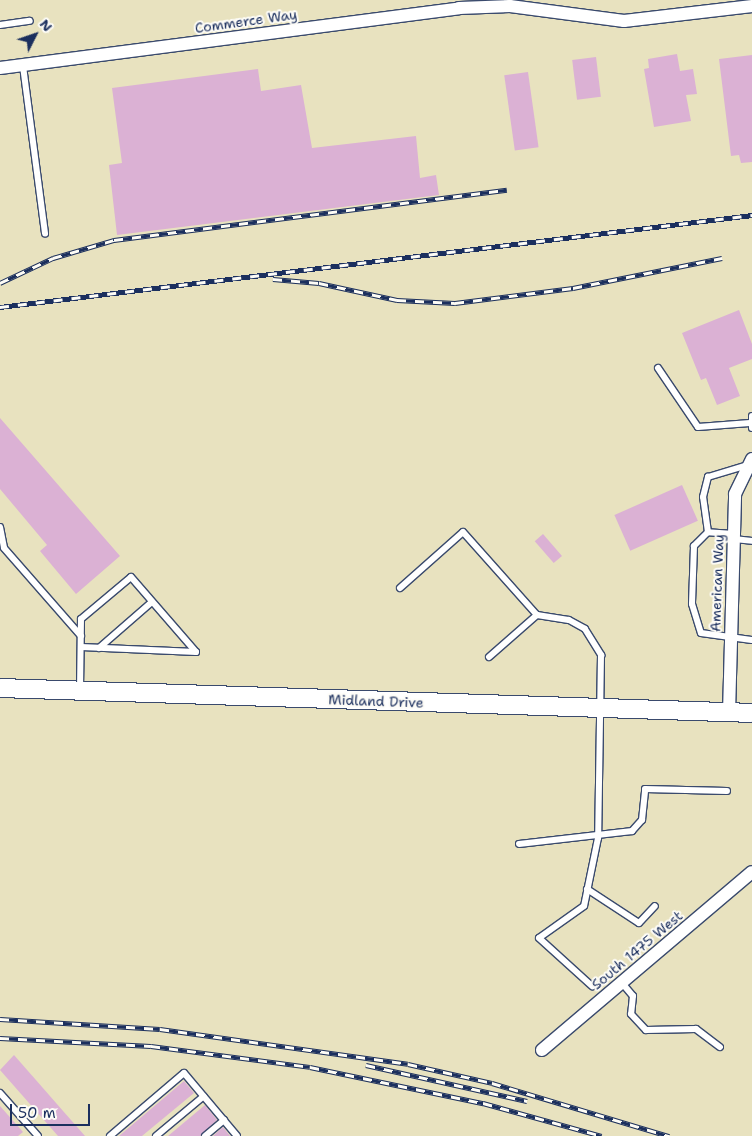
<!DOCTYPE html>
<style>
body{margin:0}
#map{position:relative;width:752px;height:1136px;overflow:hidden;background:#e8e2bf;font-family:"Shantell Sans",sans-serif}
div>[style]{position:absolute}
.building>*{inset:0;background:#dbb1d4;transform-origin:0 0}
.roads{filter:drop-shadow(1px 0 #3a4a6d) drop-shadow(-1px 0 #3a4a6d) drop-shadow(0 1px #3a4a6d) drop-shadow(0 -1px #3a4a6d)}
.lane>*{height:6px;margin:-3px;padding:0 3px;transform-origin:3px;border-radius:3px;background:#fff}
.street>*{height:12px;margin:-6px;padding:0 6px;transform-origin:6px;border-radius:6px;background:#fff}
.secondary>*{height:18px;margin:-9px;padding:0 9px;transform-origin:9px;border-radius:9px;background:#fff}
.rail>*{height:5px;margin-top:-2.5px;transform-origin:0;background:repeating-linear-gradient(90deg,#fdfcf7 0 9px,#1b2f5e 0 18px);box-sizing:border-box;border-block:1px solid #1b2f5e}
span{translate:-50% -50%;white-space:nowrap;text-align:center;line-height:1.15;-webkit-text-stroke:4px #fdfcf7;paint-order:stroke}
.street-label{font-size:14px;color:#1b2f5e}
.north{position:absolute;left:10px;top:10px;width:50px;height:50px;-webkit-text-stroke:4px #fdfcf7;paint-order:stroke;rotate:49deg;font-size:14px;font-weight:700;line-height:20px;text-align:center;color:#1b2f5e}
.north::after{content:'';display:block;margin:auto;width:18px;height:22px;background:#1b2f5e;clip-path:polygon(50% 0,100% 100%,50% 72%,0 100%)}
.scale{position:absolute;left:10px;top:1104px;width:80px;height:22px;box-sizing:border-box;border:2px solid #1b2f5e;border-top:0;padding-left:6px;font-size:15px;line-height:18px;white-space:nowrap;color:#1b2f5e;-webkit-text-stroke:4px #fdfcf7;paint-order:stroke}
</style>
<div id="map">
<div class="building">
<i style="clip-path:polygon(677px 54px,680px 71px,693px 69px,697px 94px,686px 95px,691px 121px,654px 127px,644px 69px,649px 68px,648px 59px)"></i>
<i style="clip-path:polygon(752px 55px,752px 162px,741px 163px,739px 155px,731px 156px,719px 59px)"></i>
<i style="left:596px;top:57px;width:40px;height:24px;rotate:83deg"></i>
<i style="clip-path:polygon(258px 69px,261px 91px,301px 85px,312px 148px,416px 136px,420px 178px,436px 175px,439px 195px,117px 235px,109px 165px,122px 163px,112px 88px)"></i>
<i style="left:528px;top:72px;width:76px;height:24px;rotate:82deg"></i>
<i style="clip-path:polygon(739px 310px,752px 344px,752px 359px,729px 368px,740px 396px,717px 405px,706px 378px,701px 380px,682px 333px)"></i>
<i style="clip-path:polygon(0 418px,120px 556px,76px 594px,40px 551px,47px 545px,0 489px)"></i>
<i style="left:682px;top:485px;width:39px;height:74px;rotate:66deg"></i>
<i style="left:543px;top:534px;width:29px;height:11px;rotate:49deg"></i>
<i style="clip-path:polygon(14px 1055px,85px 1136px,58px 1136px,0 1070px)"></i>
<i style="clip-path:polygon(184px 1081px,194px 1093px,142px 1136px,119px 1136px)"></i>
<i style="clip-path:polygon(205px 1105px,217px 1120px,200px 1136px,168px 1136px)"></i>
<i style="clip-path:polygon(0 1106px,23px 1132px,18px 1136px,0 1136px)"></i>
<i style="clip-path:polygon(223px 1127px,230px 1136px,213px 1136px)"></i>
</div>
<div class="roads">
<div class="lane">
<i style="left:0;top:25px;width:30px;rotate:-8deg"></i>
<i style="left:23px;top:66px;width:169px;rotate:82.5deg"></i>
<i style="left:658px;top:368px;width:71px;rotate:55.9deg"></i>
<i style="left:698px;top:427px;width:52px;rotate:-4.4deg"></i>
<i style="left:752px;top:416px;width:12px;rotate:90deg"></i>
<i style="left:0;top:527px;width:21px;rotate:79deg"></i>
<i style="left:4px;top:548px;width:117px;rotate:48.8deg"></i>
<i style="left:708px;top:532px;width:35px;rotate:-98deg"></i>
<i style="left:703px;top:497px;width:21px;rotate:-76deg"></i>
<i style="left:708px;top:477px;width:42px;rotate:-16.7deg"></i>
<i style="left:734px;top:534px;width:26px;rotate:-176deg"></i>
<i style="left:708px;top:532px;width:20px;rotate:135deg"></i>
<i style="left:694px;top:546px;width:58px;rotate:92deg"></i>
<i style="left:692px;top:604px;width:30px;rotate:73deg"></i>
<i style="left:701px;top:633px;width:51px;rotate:7.8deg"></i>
<i style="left:734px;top:539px;width:18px;rotate:6deg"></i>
<i style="left:400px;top:588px;width:84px;rotate:-41.6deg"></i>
<i style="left:463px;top:532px;width:111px;rotate:48.3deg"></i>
<i style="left:99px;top:648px;width:70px;rotate:-41deg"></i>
<i style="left:489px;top:657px;width:64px;rotate:-41.2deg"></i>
<i style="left:537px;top:615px;width:32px;rotate:9deg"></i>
<i style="left:569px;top:620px;width:18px;rotate:29deg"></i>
<i style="left:585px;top:629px;width:31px;rotate:58deg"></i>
<i style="left:601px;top:655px;width:183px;rotate:90.9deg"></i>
<i style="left:598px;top:838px;width:69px;rotate:101.6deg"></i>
<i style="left:584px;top:906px;width:55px;rotate:144.6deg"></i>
<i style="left:539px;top:938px;width:72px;rotate:42.2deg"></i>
<i style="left:80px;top:690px;width:71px;rotate:-89.2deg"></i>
<i style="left:81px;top:619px;width:65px;rotate:-40deg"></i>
<i style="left:131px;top:577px;width:99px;rotate:49.1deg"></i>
<i style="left:196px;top:652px;width:115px;rotate:-177.5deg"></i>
<i style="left:519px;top:844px;width:114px;rotate:-6.6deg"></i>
<i style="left:632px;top:831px;width:15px;rotate:-48deg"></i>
<i style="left:642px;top:820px;width:31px;rotate:-84deg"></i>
<i style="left:645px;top:789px;width:82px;rotate:1.4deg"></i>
<i style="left:587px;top:889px;width:62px;rotate:33.2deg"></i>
<i style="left:639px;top:923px;width:23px;rotate:-47deg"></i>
<i style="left:622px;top:983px;width:17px;rotate:50deg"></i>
<i style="left:633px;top:996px;width:18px;rotate:96deg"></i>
<i style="left:631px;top:1014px;width:22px;rotate:47deg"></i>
<i style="left:646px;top:1030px;width:50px;rotate:-1.1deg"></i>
<i style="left:696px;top:1029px;width:30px;rotate:37deg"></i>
<i style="left:0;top:1093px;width:57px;rotate:48.5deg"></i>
<i style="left:110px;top:1136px;width:97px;rotate:-40.4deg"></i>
<i style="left:184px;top:1073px;width:82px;rotate:49.9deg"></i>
<i style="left:156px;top:1136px;width:62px;rotate:-39.8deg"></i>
<i style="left:205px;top:1136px;width:25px;rotate:-40deg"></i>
</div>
<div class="street">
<i style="left:0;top:68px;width:463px;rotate:-7.4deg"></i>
<i style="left:459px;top:8px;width:51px;rotate:-2.2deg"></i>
<i style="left:510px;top:6px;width:115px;rotate:7.5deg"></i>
<i style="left:624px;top:21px;width:129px;rotate:-6.7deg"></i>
<i style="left:729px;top:713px;width:219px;rotate:-88.4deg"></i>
<i style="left:735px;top:494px;width:39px;rotate:-64deg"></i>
<i style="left:542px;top:1050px;width:275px;rotate:-40.3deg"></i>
</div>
<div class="secondary">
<i style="left:0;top:688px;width:752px;rotate:1.9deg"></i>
</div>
</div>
<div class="rail">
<i style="left:273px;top:279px;width:46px;rotate:5deg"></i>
<i style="left:319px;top:283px;width:80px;rotate:12.3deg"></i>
<i style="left:397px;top:300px;width:58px;rotate:3deg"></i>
<i style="left:455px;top:303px;width:119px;rotate:-7.2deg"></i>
<i style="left:573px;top:288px;width:152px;rotate:-11.4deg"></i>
<i style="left:0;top:283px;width:59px;rotate:-25.3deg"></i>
<i style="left:53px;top:258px;width:64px;rotate:-16.4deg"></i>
<i style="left:114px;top:240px;width:396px;rotate:-7.3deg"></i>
<i style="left:0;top:307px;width:758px;rotate:-6.97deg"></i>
<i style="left:0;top:1019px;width:160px;rotate:3.6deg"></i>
<i style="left:160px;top:1029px;width:250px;rotate:8deg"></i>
<i style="left:408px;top:1064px;width:86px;rotate:12.7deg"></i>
<i style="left:492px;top:1083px;width:185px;rotate:16.7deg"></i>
<i style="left:0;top:1038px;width:151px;rotate:3deg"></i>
<i style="left:151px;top:1046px;width:160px;rotate:7.5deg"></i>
<i style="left:310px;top:1067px;width:177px;rotate:11.8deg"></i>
<i style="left:483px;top:1103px;width:123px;rotate:15.5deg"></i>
<i style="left:366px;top:1065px;width:165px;rotate:12.6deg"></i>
</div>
<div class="street-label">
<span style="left:246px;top:21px;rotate:-8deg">Commerce Way</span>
<span style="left:717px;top:583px;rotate:-88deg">American Way</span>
<span style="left:376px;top:701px;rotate:2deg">Midland Drive</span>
<span style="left:637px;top:950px;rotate:-40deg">South 1475 West</span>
</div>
<div class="north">N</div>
<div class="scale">50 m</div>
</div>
